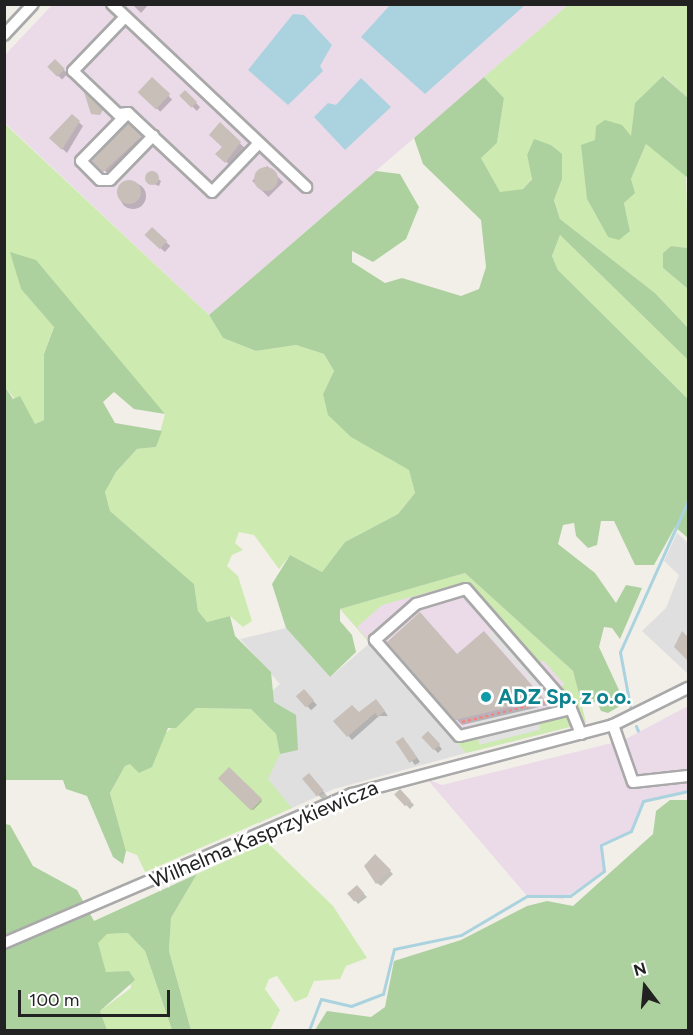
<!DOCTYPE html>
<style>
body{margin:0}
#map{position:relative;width:693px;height:1035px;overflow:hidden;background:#f2efe9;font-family:Figtree,sans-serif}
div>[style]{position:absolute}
.residential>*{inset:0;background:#e0dfdf}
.industrial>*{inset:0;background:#ebdbe8}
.grass>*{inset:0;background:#cdebb0}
.forest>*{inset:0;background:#add19e}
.parking>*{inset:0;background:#e2e2e2;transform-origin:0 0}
.water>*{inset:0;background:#aad3df}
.shadow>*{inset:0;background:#0003;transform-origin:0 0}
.round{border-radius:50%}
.stream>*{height:3px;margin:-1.5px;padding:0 1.5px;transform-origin:1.5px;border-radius:1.5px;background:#aad3df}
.building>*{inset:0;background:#c7bfb8;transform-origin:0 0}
.path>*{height:1.5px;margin-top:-0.75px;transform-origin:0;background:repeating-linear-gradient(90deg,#fa8072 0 3px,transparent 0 6px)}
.roads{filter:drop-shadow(2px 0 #a9a9a9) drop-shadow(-2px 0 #a9a9a9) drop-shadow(0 2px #a9a9a9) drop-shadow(0 -2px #a9a9a9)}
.minor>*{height:10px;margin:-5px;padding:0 5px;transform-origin:5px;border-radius:5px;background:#fff}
.dots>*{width:16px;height:16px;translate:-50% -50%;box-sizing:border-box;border:3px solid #fff;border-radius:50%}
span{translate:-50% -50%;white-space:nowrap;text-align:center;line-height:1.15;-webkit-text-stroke:5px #fff;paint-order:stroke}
.culture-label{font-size:21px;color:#0d838f;font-weight:700}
.left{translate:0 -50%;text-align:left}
.street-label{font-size:21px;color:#222}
.frame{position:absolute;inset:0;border:6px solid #222;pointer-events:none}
.north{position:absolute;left:615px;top:957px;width:60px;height:60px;-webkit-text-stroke:4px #fff;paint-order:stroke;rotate:344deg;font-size:16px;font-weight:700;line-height:24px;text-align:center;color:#222}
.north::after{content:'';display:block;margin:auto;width:21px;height:27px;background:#222;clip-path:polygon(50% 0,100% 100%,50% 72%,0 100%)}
.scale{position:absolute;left:18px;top:990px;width:152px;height:27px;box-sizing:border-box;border:3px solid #222;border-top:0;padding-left:8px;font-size:18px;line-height:21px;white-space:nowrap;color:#222;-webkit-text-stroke:4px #fff;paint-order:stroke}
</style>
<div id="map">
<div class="residential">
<i style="clip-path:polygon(677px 533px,688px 543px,688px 674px,642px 631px,666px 608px,679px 575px,664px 561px)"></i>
<i style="clip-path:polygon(286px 628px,330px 677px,370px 643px,466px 753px,334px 789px,259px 823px,170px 737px,251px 709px,280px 684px,240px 639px)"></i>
</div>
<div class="industrial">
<i style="clip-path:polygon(52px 5px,568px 5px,209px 315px,5px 123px,4px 56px)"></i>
<i style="clip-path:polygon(465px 573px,573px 671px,586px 723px,466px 753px,340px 609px)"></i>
<i style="clip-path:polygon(688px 706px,688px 791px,643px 801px,631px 831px,601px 845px,604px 871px,563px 899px,527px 896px,427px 779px,442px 785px,624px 740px)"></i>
</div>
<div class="grass">
<i style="clip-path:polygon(568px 5px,688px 5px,688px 98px,664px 76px,632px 138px,595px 140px,587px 199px,608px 237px,630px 231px,624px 203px,634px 193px,631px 179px,646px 144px,686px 173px,688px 248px,671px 246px,663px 253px,663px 268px,688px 289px,688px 328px,655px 293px,560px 219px,554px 199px,562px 179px,551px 145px,534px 140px,527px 155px,532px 178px,523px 189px,500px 193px,481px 158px,497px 143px,504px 98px,484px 77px)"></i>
<i style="clip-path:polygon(4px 123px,209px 315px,223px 338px,256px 351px,296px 345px,324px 354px,334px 371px,323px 394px,391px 460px,409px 469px,415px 493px,398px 514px,345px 542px,322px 572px,290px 555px,279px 569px,254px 535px,239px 532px,235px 543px,243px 550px,232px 555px,227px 566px,238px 576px,252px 621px,243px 627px,230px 616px,207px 622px,198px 611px,194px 584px,110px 511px,105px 492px,116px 472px,137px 449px,156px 447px,165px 414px,11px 253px,21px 289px,54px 326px,44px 354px,44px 420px,35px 424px,5px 387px)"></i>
<i style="clip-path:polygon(560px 235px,688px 360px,688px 399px,558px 270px,552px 256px)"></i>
<i style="clip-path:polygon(465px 573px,573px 671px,586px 723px,561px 688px,564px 684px,543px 660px,537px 665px,465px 582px,382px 605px,357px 627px,458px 742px,478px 737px,479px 744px,540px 729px,539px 722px,566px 716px,574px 726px,466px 753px,340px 609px)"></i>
<i style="clip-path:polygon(196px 708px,251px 709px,276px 734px,280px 754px,268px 779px,292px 808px,145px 872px,137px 855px,126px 851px,110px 793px,125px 766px)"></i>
<i style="clip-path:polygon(267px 842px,333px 906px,367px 958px,346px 966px,340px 979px,314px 981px,307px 997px,295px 1002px,277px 976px,269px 979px,265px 989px,280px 1010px,270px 1030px,191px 1030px,169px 951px,171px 918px,197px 874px)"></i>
<i style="clip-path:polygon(129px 933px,145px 951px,172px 1030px,107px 1030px,100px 1011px,131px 988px,129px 971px,106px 973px,97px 943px,107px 934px)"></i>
</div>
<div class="forest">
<i style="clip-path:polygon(663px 76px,688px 98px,688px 178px,646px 144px,631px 179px,635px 193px,624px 203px,630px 231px,619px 240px,608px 237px,587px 199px,581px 145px,595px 140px,596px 126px,605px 120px,622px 125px,631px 136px,635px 103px)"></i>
<i style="clip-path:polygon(484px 77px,504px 98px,497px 143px,481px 158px,500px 192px,523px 189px,532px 179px,527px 155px,534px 139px,551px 145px,562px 154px,562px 179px,554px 200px,560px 219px,655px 293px,688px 328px,688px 360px,560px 235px,552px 256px,558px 270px,688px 399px,688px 538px,675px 527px,654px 565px,635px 565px,614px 521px,601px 521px,597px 545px,588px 548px,576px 536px,574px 523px,563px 525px,558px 544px,595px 573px,616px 603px,626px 585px,642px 588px,620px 639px,612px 628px,604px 627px,599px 647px,625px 703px,608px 713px,601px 711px,597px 701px,582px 706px,573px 671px,465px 573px,340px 609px,340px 621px,352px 635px,356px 652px,330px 677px,286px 628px,272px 584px,290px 555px,322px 572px,345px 542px,398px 514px,415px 493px,409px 470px,351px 437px,328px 415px,323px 394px,334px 371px,324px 354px,296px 345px,256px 351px,223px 338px,209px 315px,376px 171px,400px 174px,419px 207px,406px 239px,373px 262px,352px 251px,352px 262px,385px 283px,402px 278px,461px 296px,479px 289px,486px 267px,481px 220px,423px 164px,414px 138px)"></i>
<i style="clip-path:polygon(671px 246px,688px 248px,688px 289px,663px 268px,663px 253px)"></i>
<i style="clip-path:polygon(10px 252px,36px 260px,165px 414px,134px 409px,114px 392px,103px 402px,115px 423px,162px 431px,156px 447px,137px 449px,116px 472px,105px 492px,110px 511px,194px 584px,198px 611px,207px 622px,230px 616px,235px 636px,271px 672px,274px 702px,296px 715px,298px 750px,280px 754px,276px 734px,251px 709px,196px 708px,176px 728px,168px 728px,152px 767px,139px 773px,130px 764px,125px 766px,110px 793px,126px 851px,123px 864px,113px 857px,87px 796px,66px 789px,63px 780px,5px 780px,5px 387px,13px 399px,20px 396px,35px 424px,44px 420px,44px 354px,54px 327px,21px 289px)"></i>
<i style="clip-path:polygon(670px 800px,688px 800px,688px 1030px,315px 1030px,327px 1011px,371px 1017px,385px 1007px,394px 961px,461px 940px,527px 906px,547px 901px,573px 906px,653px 834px,656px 811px)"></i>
<i style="clip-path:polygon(5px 824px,10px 825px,33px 866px,77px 890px,94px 921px,197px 874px,171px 918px,169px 951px,191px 1030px,172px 1030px,145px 951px,128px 933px,107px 934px,98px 943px,106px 972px,129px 971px,135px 980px,100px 1011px,107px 1030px,5px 1030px)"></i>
</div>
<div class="parking">
<i style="left:494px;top:630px;width:54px;height:7px;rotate:48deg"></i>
<i style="left:531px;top:672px;width:31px;height:7px;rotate:48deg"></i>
<i style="left:535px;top:706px;width:8px;height:65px;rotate:76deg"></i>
<i style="left:538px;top:722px;width:8px;height:62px;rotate:76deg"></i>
</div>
<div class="water">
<i style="clip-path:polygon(390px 5px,390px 4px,525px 5px,425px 94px,361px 37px)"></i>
<i style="clip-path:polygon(293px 14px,304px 15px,332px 45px,320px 66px,323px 71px,288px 105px,248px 70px)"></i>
<i style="clip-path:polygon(361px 78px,391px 107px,345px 150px,314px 117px,328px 103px,336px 105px)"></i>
</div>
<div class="shadow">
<i style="clip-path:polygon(132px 4px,149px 4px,141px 13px)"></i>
<i style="left:55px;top:61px;width:18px;height:8px;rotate:45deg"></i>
<i style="left:152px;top:80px;width:28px;height:17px;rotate:44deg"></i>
<i style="clip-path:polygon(185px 92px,200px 107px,197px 111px,181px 96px)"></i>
<i style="clip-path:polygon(72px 116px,83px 126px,67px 153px,51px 138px)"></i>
<i style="clip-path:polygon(220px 125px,246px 149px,232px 167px,218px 154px,224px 147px)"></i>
<i style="clip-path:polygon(128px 126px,147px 144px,114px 178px,100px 167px)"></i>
<i style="left:267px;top:166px;width:23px;height:21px;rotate:45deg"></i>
<i style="clip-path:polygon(150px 174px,161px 181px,159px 186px,146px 181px)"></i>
<i class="round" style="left:120px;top:183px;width:26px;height:26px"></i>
<i style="left:152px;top:229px;width:25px;height:8px;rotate:43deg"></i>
<i style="clip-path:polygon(490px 639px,548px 705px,462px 725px,456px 719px,457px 656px)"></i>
<i style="left:304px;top:691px;width:19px;height:8px;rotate:47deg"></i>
<i style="clip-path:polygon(380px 705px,388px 716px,379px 716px,352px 740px,335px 721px)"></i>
<i style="clip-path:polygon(428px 733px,442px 749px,438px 753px,423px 737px)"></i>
<i style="clip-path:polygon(398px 742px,407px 743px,420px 762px,415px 765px)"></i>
<i style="left:229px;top:769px;width:46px;height:13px;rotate:44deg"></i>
<i style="clip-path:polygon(304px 779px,313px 779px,327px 796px,322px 799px)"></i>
<i style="clip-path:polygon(400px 791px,414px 805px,410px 809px,396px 794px)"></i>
<i style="clip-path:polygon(375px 856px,393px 874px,381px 886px,377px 883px)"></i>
<i style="clip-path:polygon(357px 887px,367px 897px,358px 904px,349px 893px)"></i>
</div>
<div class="stream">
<i style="left:631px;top:711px;width:60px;rotate:-100.6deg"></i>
<i style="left:620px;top:652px;width:166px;rotate:-65.8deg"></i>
<i style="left:636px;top:726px;width:5px;rotate:68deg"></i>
<i style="left:309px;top:1030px;width:33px;rotate:-69deg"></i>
<i style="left:321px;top:999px;width:31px;rotate:13deg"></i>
<i style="left:351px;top:1006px;width:34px;rotate:-21deg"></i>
<i style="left:383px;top:994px;width:46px;rotate:-76.3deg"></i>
<i style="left:394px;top:949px;width:68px;rotate:-11.8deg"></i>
<i style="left:461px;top:935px;width:77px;rotate:-30.6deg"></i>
<i style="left:527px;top:896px;width:43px"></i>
<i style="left:570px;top:896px;width:42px;rotate:-36.3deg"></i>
<i style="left:604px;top:871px;width:26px;rotate:-97deg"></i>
<i style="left:601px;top:845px;width:33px;rotate:-25deg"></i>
<i style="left:631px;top:831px;width:32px;rotate:-68deg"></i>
<i style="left:643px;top:801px;width:46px;rotate:-12.5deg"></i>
</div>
<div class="building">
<i style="left:55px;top:59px;width:14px;height:11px;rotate:45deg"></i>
<i style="left:152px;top:77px;width:25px;height:21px;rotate:43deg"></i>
<i style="left:185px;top:90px;width:17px;height:8px;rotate:45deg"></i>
<i style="clip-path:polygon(84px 92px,103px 110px,100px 115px,91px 114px)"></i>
<i style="clip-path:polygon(72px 114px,80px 121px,62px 150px,49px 138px)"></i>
<i style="clip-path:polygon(220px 122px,241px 142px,225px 163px,215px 154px,222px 147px,209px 135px)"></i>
<i style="clip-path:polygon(128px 123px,142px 136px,103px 172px,92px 161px)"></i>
<i class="round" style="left:254px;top:167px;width:24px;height:24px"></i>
<i class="round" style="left:145px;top:171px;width:14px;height:14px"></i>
<i class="round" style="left:117px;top:180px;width:24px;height:24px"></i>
<i style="left:152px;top:227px;width:21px;height:11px;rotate:43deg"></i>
<i style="clip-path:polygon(420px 612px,457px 654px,484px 631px,544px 699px,455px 720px,387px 642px)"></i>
<i style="clip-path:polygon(682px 631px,688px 637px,688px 661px,674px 647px)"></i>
<i style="left:304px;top:689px;width:15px;height:11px;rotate:48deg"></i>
<i style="clip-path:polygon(376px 699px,385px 711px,378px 717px,375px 713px,347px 737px,333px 721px,352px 705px,359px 712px)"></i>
<i style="left:428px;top:731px;width:18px;height:9px;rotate:47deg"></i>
<i style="left:403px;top:737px;width:25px;height:9px;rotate:56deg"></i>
<i style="left:229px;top:767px;width:46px;height:16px;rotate:44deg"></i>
<i style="left:309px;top:773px;width:23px;height:9px;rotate:50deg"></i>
<i style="left:400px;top:789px;width:16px;height:8px;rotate:47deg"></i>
<i style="clip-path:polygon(375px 854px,391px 870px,376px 884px,364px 866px)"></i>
<i style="left:357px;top:885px;width:11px;height:13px;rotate:49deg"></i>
</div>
<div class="path">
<i style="left:462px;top:722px;width:90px;rotate:-13.4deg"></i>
</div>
<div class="roads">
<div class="minor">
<i style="left:112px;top:4px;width:267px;rotate:43.3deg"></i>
<i style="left:125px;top:17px;width:75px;rotate:133.9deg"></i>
<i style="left:73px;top:71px;width:62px;rotate:43.7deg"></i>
<i style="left:118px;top:114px;width:10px;rotate:-6deg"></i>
<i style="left:128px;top:113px;width:115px;rotate:43.2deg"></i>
<i style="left:212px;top:192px;width:68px;rotate:-46.2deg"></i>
<i style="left:4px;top:35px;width:42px;rotate:-46.9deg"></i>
<i style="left:128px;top:113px;width:67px;rotate:134.4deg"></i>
<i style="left:81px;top:161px;width:27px;rotate:45deg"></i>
<i style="left:100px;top:180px;width:10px"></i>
<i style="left:110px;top:180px;width:62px;rotate:-45.7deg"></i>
<i style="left:466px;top:589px;width:145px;rotate:48.9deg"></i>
<i style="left:561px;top:698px;width:15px;rotate:48deg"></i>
<i style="left:571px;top:709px;width:115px;rotate:166.4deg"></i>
<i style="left:459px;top:736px;width:128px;rotate:-131.2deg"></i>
<i style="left:375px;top:640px;width:55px;rotate:-41.3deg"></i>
<i style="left:416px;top:604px;width:52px;rotate:-16.7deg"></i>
<i style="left:571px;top:709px;width:27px;rotate:68deg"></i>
<i style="left:613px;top:725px;width:60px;rotate:70.7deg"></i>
<i style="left:633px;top:782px;width:55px;rotate:-6.2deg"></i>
<i style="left:4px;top:943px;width:379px;rotate:-23.2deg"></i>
<i style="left:352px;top:794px;width:270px;rotate:-14.8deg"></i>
<i style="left:613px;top:725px;width:84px;rotate:-26.3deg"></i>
</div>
</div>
<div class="dots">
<i style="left:486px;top:697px;background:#0f9aa8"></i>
</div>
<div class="culture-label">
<span class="left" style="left:498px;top:697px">ADZ Sp. z o.o.</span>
</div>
<div class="street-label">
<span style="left:264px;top:834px;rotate:-23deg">Wilhelma Kasprzykiewicza</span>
</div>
<div class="frame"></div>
<div class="north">N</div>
<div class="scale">100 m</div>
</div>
